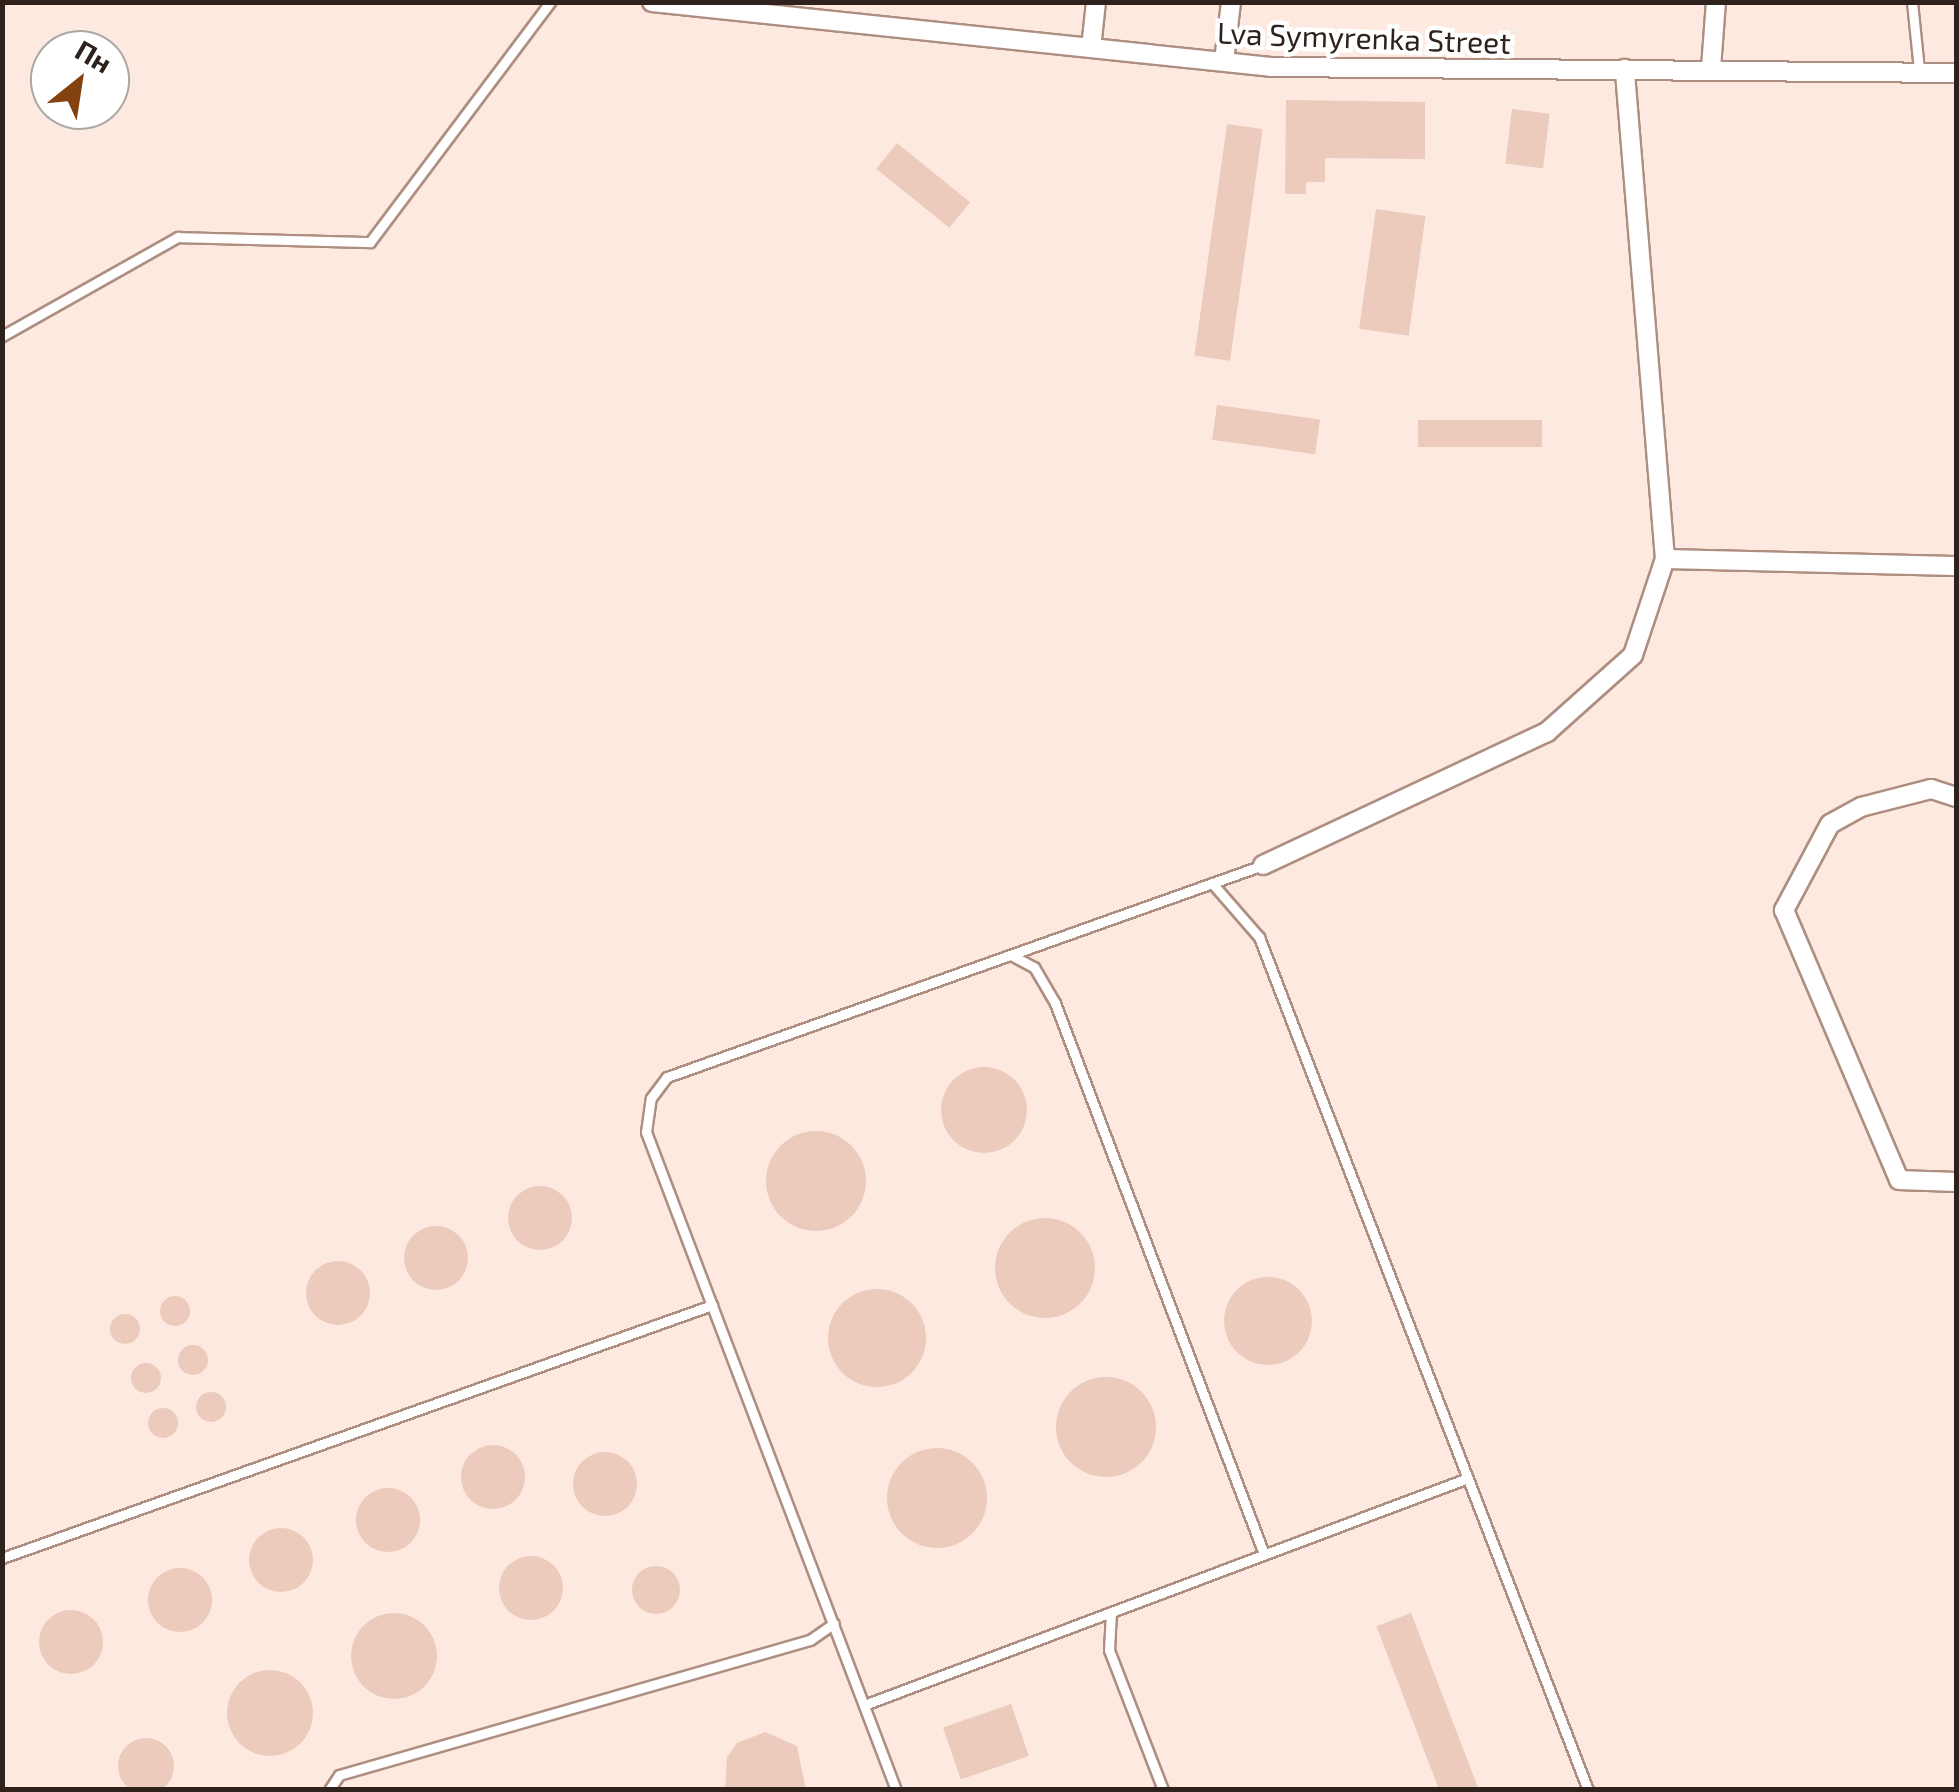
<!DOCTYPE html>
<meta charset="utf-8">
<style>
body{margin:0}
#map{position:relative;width:1959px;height:1792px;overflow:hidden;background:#fee9e0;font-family:"Exo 2",sans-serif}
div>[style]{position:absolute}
.building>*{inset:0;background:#eccabc;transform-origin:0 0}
.round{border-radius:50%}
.roads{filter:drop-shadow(2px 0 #ae8e81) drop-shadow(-2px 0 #ae8e81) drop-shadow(0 2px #ae8e81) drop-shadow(0 -2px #ae8e81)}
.service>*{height:9px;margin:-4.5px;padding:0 4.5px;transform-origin:4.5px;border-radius:4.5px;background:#fff}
.minor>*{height:18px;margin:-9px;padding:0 9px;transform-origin:9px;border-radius:9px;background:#fff}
span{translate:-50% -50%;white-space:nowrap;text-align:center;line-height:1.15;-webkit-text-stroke:9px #fff;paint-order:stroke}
.street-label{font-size:30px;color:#2f221d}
.frame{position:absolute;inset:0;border:5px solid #2f221d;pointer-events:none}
.north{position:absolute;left:30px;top:30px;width:100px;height:100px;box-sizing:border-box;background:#fff;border:2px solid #aca7a5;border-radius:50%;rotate:30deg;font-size:28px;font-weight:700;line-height:40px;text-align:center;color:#2f221d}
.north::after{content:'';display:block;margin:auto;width:35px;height:45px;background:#844210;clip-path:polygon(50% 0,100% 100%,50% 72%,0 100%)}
</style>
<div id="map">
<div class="building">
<i style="clip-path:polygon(1286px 100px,1425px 102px,1425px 159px,1325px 158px,1325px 182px,1306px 182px,1306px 194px,1285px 194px)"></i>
<i style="left:1512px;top:109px;width:38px;height:55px;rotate:7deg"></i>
<i style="left:1227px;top:124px;width:36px;height:234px;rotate:8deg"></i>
<i style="left:897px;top:143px;width:94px;height:33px;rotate:39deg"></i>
<i style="left:1376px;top:209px;width:50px;height:121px;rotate:8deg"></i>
<i style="left:1217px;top:405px;width:104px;height:35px;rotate:8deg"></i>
<i style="left:1418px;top:420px;width:124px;height:27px"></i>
<i class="round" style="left:941px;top:1067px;width:86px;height:86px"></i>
<i class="round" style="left:766px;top:1131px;width:100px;height:100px"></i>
<i class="round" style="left:508px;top:1186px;width:64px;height:64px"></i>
<i class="round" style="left:995px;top:1218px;width:100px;height:100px"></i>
<i class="round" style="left:404px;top:1226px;width:64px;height:64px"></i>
<i class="round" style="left:306px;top:1261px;width:64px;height:64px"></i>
<i class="round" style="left:1224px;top:1277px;width:88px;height:88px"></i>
<i class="round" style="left:828px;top:1289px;width:98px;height:98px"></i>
<i class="round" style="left:160px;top:1296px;width:30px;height:30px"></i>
<i class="round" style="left:110px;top:1314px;width:30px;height:30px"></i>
<i class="round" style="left:178px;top:1345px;width:30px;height:30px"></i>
<i class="round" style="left:131px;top:1363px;width:30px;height:30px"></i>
<i class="round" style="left:1056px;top:1377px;width:100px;height:100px"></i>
<i class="round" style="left:196px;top:1392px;width:30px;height:30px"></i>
<i class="round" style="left:148px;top:1408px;width:30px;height:30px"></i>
<i class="round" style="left:461px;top:1445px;width:64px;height:64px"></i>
<i class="round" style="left:887px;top:1448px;width:100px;height:100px"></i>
<i class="round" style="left:573px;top:1452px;width:64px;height:64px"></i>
<i class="round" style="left:356px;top:1488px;width:64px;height:64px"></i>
<i class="round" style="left:249px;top:1528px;width:64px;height:64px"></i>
<i class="round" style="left:499px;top:1556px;width:64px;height:64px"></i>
<i class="round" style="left:632px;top:1566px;width:48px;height:48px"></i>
<i class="round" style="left:148px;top:1568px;width:64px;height:64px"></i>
<i class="round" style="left:39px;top:1610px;width:64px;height:64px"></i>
<i style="left:1411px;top:1613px;width:190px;height:37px;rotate:69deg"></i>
<i class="round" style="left:351px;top:1613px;width:86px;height:86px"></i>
<i class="round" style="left:227px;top:1670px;width:86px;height:86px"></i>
<i style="left:1011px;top:1704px;width:55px;height:72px;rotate:71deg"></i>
<i style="clip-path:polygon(765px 1732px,797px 1746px,806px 1790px,725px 1790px,727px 1757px,737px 1743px)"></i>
<i class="round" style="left:118px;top:1738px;width:56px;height:56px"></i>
</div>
<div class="roads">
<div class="service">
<i style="left:1912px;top:2px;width:68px;rotate:84.1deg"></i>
<i style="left:2px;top:336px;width:202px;rotate:-29.4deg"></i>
<i style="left:178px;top:237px;width:192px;rotate:1.5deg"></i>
<i style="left:370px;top:242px;width:300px;rotate:-53.1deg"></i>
<i style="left:1212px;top:883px;width:72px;rotate:49deg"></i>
<i style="left:1259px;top:937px;width:914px;rotate:68.91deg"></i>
<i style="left:1011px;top:955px;width:26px;rotate:28deg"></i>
<i style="left:1034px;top:967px;width:42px;rotate:59.7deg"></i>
<i style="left:1055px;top:1003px;width:589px;rotate:69.23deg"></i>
<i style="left:2px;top:1558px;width:754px;rotate:-19.61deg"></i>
<i style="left:1111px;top:1612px;width:38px;rotate:93deg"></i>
<i style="left:1109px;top:1650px;width:150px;rotate:68.9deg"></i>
<i style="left:864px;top:1705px;width:645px;rotate:-20.6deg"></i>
<i style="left:329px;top:1790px;width:18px;rotate:-56deg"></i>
<i style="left:339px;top:1775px;width:490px;rotate:-16deg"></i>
<i style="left:810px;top:1640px;width:29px;rotate:-35deg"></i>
<i style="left:896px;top:1790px;width:704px;rotate:-110.8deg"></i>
<i style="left:646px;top:1132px;width:34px;rotate:-82deg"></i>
<i style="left:651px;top:1098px;width:26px;rotate:-53deg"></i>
<i style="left:667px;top:1077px;width:633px;rotate:-19.58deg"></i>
</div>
<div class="minor">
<i style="left:652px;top:2px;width:622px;rotate:5.99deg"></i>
<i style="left:1271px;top:67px;width:685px;rotate:0.5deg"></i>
<i style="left:1091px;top:48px;width:46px;rotate:-83.8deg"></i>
<i style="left:1224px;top:61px;width:59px;rotate:-83.2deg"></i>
<i style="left:1711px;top:68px;width:66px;rotate:-85.7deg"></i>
<i style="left:1665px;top:559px;width:291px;rotate:1.4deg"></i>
<i style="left:1956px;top:797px;width:26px;rotate:-162deg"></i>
<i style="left:1931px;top:789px;width:72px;rotate:165.6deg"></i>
<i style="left:1861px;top:807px;width:35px;rotate:151deg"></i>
<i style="left:1830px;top:824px;width:98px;rotate:118.1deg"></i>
<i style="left:1784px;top:910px;width:293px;rotate:66.9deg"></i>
<i style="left:1899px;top:1180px;width:57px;rotate:2deg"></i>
<i style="left:1263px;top:865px;width:314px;rotate:-25.1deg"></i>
<i style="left:1547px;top:732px;width:115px;rotate:-41.8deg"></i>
<i style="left:1633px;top:655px;width:101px;rotate:-71.6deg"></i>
<i style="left:1665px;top:559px;width:492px;rotate:-94.7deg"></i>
</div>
</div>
<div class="street-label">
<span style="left:1364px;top:37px;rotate:2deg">Lva Symyrenka Street</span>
</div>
<div class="frame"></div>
<div class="north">Пн</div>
</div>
